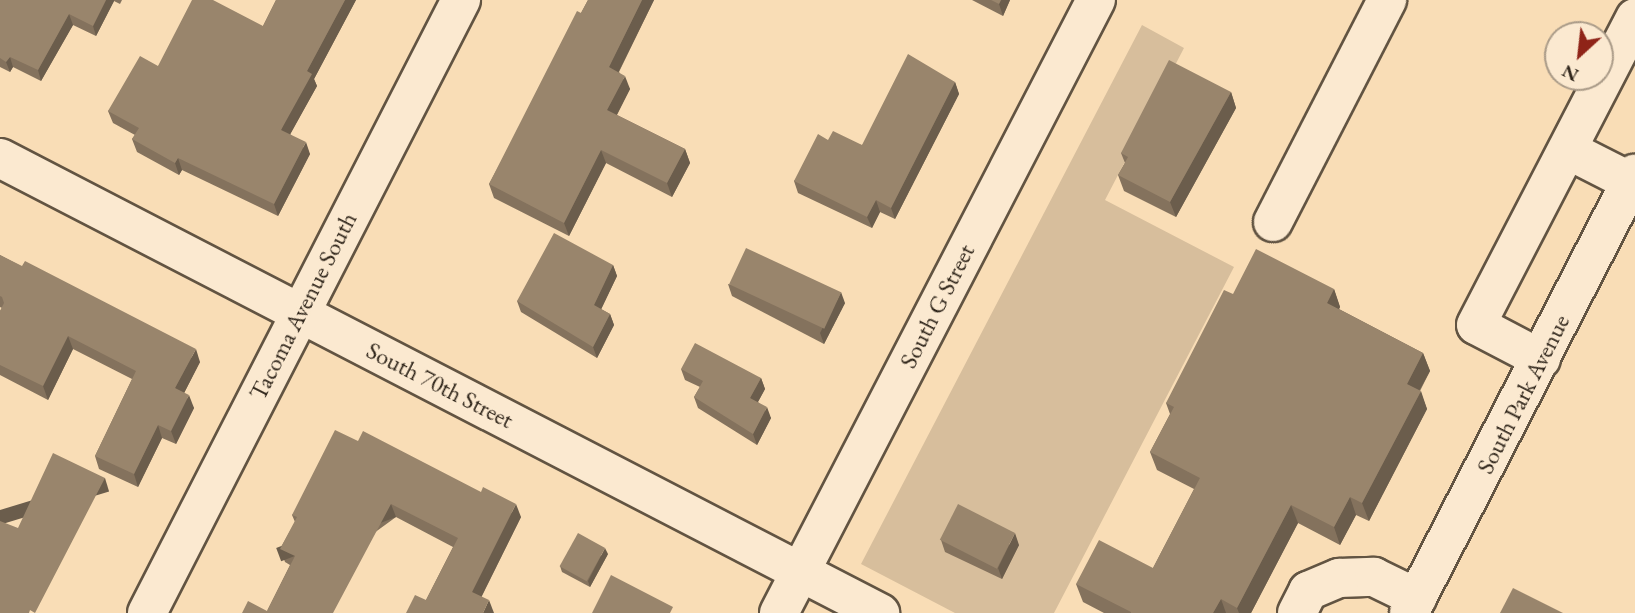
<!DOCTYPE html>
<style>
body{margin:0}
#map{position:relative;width:1635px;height:613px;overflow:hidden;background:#f9ddb6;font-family:"EB Garamond",serif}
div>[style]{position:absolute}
.green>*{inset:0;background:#d7be9c}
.roads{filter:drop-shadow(2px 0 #625442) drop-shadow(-2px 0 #625442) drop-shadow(0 2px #625442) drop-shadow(0 -2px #625442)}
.minor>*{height:38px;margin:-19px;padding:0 19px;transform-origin:19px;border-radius:19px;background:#fbe9d0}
.wall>*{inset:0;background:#84725d}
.shaded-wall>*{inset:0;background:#6b5d4c;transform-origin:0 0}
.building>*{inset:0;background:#99856c;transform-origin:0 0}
span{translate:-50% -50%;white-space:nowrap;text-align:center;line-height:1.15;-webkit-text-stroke:5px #fbe9d0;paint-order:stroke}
.street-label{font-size:24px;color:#30261b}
.north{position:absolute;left:1544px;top:21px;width:70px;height:70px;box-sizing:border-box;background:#fbe9d0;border:2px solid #aa9b88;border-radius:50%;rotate:207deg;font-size:19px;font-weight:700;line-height:28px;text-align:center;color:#30261b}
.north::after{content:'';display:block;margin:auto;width:24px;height:32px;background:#8f2418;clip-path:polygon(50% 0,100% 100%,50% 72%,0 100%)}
</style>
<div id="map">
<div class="green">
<i style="clip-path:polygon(1142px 25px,1184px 48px,1105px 200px,1234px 267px,1054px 613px,955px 613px,861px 564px)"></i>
</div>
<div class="roads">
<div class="minor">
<i style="left:1568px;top:150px;width:71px;rotate:26.9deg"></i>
<i style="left:0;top:158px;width:991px;rotate:27.34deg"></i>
<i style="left:1273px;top:222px;width:250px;rotate:-62.8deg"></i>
<i style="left:1541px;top:359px;width:73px;rotate:-152.4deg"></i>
<i style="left:1476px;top:325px;width:346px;rotate:-62.6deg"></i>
<i style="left:147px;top:613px;width:689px;rotate:-62.88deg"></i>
<i style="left:779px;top:613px;width:690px;rotate:-62.66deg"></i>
<i style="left:1297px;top:613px;width:25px;rotate:-63deg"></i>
<i style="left:1308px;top:591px;width:34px;rotate:-23deg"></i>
<i style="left:1339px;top:578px;width:35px;rotate:-2deg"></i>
<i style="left:1374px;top:577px;width:48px;rotate:26deg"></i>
<i style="left:1409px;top:613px;width:494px;rotate:-62.8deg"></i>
</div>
</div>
<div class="wall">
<i style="clip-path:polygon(0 0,122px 0,120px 4px,114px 1px,96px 36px,73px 25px,41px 81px,13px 67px,10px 72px,0 67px)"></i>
<i style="clip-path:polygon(276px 0,356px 0,314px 79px,317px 86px,290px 134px,310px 154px,278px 216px,182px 170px,179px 175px,137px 152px,132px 139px,135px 135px,113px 123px,108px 111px,158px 66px,263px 26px)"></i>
<i style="clip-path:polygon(588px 0,654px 0,619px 72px,630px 89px,617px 115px,685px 149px,690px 163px,672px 197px,606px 163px,569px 236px,494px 198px,489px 184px)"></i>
<i style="clip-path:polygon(972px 0,1010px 0,1003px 16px)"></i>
<i style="clip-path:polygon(955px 82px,959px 94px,895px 219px,880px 212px,872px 228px,798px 193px,794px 181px,828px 140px,862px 145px)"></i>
<i style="clip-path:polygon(1231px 92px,1236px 108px,1176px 217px,1124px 191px,1118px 175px,1125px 163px,1121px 153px)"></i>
<i style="clip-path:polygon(0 255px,200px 362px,184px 393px,194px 408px,176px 444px,162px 438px,138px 487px,99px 469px,95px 456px,132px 379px,73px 349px,48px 400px,0 375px,0 311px,2px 308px,0 307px)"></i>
<i style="clip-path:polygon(613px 265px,617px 276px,601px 309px,610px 314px,614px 325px,597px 358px,521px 312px,517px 301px)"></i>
<i style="clip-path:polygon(728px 284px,845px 303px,824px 344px,732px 296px)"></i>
<i style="clip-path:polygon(1334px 289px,1340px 307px,1339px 309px,1423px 353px,1430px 371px,1420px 391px,1427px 409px,1369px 521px,1356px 515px,1340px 545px,1298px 523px,1251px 613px,1104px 613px,1083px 602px,1076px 584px,1153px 568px,1194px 489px,1157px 470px,1150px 452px,1170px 414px,1166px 403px)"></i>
<i style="clip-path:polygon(681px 369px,761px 378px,765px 389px,758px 402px,771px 418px,757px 445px,698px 408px,694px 397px,700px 387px,685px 380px)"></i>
<i style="clip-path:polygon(358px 441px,521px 517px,481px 597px,426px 600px,453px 547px,396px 517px,267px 611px,290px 565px,285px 562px,280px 549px,295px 522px,292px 515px)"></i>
<i style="clip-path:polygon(941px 540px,1019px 545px,1002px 579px,945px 552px)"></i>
<i style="clip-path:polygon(608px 554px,590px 587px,562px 572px,560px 566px)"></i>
</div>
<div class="shaded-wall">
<i style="clip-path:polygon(106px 0,114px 0,114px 1px,96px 36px,93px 26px)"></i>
<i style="clip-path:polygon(345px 0,356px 0,314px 79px,317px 86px,286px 142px,281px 130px,307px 71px)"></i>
<i style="clip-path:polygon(642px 0,654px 0,614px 81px,609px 67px)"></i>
<i style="clip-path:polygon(1001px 0,1010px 0,1003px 16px,999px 4px)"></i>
<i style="clip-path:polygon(69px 14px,73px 25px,41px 81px,38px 70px)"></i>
<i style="clip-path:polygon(10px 57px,13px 67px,10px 72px,6px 62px)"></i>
<i style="clip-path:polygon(625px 76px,630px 89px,612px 124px,607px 110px)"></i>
<i style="clip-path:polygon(955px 82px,959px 94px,895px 219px,891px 208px)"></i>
<i style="clip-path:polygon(1231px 92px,1236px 108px,1176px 217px,1170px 202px)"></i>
<i style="clip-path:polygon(306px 142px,310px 154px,278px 216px,274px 204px)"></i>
<i style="clip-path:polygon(685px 149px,690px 163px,672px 197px,667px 183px)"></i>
<i style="clip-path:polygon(601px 150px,606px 163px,569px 236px,564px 223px)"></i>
<i style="clip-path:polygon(178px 158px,182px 170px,179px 175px,175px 163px)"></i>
<i style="clip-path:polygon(876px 200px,880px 212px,872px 228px,867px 217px)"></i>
<i style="clip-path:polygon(613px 265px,617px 276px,598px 316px,594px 305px)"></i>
<i style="clip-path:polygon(1334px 289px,1340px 307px,1333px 321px,1327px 303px)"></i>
<i style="clip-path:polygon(841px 292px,845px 303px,824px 344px,820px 333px)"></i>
<i style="clip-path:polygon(610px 314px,614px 325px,597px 358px,593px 347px)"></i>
<i style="clip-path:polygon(68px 336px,73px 349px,48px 400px,43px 386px)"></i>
<i style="clip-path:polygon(196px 349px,200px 362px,180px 401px,175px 388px)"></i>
<i style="clip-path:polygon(1423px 353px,1430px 371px,1413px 402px,1407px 384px)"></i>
<i style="clip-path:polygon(761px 378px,765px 389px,754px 409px,750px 398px)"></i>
<i style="clip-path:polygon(1421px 391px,1427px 409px,1369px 521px,1362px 503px)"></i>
<i style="clip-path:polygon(189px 395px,194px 408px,176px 444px,171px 431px)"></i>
<i style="clip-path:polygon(767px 407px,771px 418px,757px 445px,753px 434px)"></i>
<i style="clip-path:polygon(158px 425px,162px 438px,138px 487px,134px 474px)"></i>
<i style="left:105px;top:478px;width:14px;height:152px;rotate:73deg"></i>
<i style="clip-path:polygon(1350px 497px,1356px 515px,1340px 545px,1334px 527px)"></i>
<i style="left:391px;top:504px;width:14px;height:123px;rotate:69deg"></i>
<i style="clip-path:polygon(516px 504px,521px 517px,477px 606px,472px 592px)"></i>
<i style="clip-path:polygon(1291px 505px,1298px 523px,1251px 613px,1239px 613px,1237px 608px)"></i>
<i style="clip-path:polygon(1015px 533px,1019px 545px,1002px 579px,998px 568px)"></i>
<i style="clip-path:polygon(605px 548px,608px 554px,590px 587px,588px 581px)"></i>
<i style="clip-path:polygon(1221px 599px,1226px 613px,1213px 613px)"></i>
<i style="clip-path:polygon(489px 600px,494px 613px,483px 613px)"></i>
</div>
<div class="building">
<i style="clip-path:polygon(0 0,106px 0,93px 26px,69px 14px,38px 70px,10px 57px,6px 62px,0 58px)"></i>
<i style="clip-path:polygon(192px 0,213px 0,263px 26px,276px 0,345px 0,307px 71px,312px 74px,281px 130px,306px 142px,274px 204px,178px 158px,175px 163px,132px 139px,139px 128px,108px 111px,140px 56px,158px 66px)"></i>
<i style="clip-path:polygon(588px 0,642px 0,609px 67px,625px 76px,607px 110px,685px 149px,667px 183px,601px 150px,564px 223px,489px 184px,577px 11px,581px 13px)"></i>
<i style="clip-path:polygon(991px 0,1001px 0,999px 4px)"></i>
<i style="clip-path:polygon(908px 54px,955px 82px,891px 208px,876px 200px,867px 217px,794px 181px,818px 134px,828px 140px,833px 131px,862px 145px)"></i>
<i style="clip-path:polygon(1169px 60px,1231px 92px,1170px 202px,1118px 175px,1128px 157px,1121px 153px)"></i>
<i style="clip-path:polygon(554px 233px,613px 265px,594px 305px,610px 314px,593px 347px,517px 301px)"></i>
<i style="left:746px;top:248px;width:105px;height:40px;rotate:25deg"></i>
<i style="clip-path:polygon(1256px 249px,1334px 289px,1327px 303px,1423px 353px,1407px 384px,1421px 391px,1362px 503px,1350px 497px,1334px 527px,1291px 505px,1237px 608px,1221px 599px,1213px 613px,1131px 613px,1131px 612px,1076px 584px,1099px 540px,1153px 568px,1200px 478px,1150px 452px,1174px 407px,1166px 403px,1224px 290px,1233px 294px)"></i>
<i style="clip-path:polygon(0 255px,22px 266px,25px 261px,196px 349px,175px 388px,189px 395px,171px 431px,158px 425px,134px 474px,95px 456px,136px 371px,68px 336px,43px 386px,0 365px,0 311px,4px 303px,2px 297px,0 296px)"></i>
<i style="clip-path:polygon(695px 343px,761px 378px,750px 398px,767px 407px,753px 434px,694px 397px,703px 381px,681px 369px)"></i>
<i style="clip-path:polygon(335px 430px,358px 441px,363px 431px,481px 492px,483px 487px,516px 504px,472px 592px,489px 600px,483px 613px,406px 613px,415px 595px,426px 600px,458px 538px,391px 504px,333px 613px,242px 613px,248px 601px,267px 611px,295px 556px,280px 549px,297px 517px,292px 515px)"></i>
<i style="clip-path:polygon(53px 453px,105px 478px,35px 613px,30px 610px,29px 613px,0 613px,0 521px,18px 528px)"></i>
<i style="left:958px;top:504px;width:64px;height:40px;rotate:27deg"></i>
<i style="left:578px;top:533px;width:31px;height:38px;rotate:29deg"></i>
<i style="clip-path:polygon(611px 575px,673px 607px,670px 613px,592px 613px)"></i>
<i style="clip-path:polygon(1513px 588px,1563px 613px,1500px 613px)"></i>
</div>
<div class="street-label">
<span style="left:303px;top:306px;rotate:-63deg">Tacoma Avenue South</span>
<span style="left:937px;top:306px;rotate:-63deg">South G Street</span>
<span style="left:440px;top:385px;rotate:27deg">South 70th Street</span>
<span style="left:1523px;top:394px;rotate:-63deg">South Park Avenue</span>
</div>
<div class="north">N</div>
</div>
